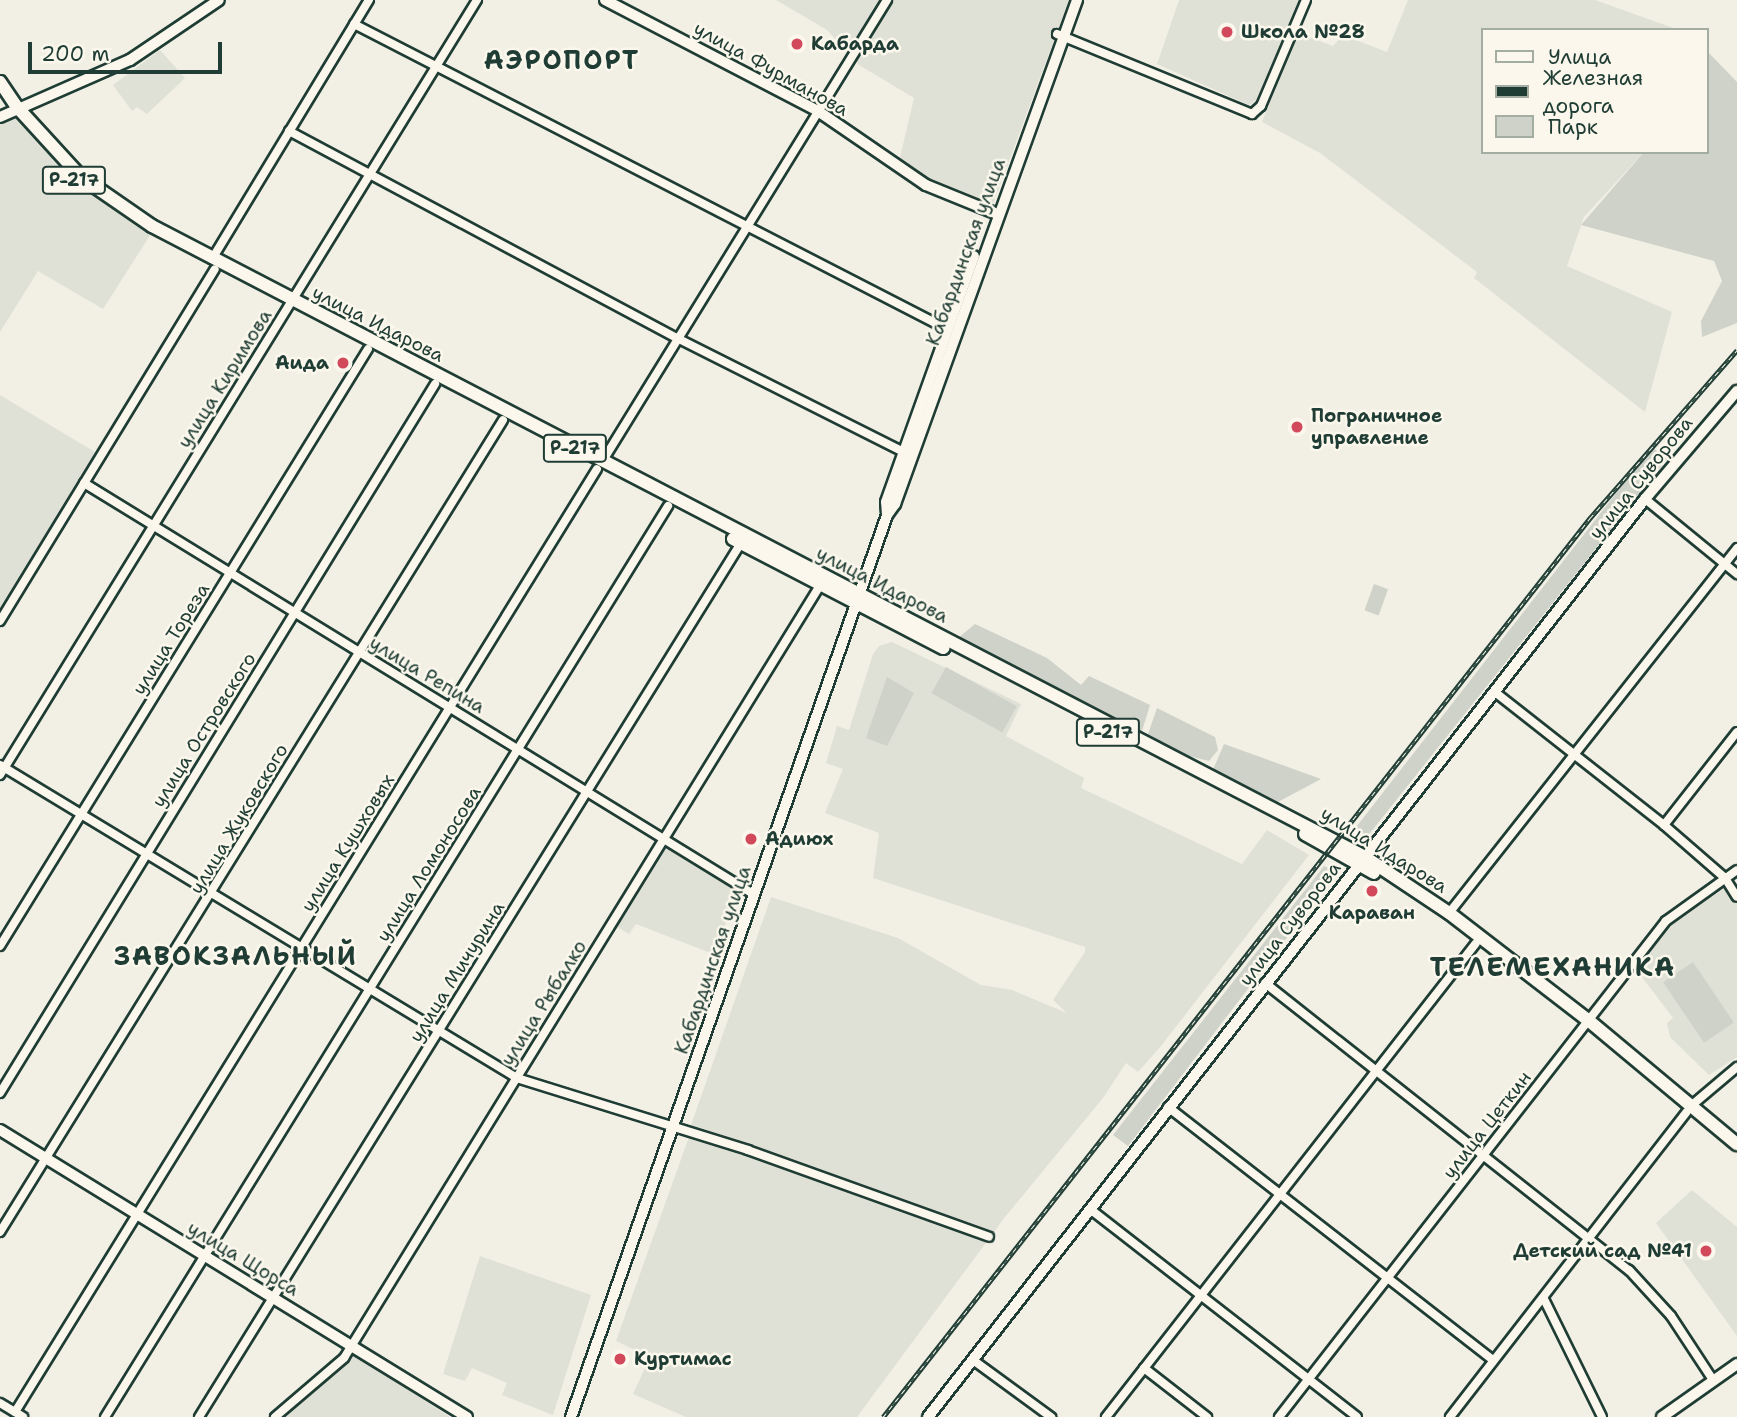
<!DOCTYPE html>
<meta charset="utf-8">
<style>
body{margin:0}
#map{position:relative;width:1737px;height:1417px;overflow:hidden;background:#f2f0e5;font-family:"Shantell Sans",sans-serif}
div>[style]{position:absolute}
.built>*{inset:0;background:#e0e1d6}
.green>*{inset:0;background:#cfd2c8;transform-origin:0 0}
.roads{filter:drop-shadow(2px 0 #1f3d34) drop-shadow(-2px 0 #1f3d34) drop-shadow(0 2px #1f3d34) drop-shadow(0 -2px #1f3d34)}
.street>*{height:8px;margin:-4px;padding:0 4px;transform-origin:4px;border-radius:4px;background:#fbf7ec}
.secondary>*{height:10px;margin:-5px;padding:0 5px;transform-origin:5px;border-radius:5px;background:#fbf7ec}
.primary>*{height:12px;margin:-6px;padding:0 6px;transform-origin:6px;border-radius:6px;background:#fbf7ec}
.rail>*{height:4.5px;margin-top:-2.25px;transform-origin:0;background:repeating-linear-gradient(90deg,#fbf7ec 0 5px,#1f3d34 0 10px);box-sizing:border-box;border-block:2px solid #1f3d34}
.dots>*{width:19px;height:19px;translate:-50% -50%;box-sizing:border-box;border:4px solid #fbf7ec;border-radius:50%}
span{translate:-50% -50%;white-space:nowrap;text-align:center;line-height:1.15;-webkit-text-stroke:5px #fbf7ec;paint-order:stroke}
.shield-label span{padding:2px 5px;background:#fbf7ec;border:2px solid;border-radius:5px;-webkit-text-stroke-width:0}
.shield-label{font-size:18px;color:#1f3d34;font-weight:700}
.poi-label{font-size:19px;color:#1f3d34;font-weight:700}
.left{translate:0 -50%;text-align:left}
.right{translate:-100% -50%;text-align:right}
.street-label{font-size:19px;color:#1f3d34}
.district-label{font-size:26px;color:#1f3d34;font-weight:700;letter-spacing:2px}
.legend{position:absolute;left:1481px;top:28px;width:228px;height:126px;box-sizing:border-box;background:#fbf7ec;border:2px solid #a3ada2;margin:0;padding:9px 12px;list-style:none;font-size:21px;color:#1f3d34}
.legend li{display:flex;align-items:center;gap:14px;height:35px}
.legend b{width:35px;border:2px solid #a3ada2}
.scale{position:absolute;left:28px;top:42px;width:194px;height:32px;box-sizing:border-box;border:4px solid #1f3d34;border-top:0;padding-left:9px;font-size:21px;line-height:24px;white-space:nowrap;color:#1f3d34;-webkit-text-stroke:5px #fbf7ec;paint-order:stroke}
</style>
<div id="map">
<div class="built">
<i style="clip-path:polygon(776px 0,1069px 0,990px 212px,898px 166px,914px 98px,859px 65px,827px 30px)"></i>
<i style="clip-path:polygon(1179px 0,1299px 0,1258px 99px,1249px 105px,1157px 64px)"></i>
<i style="clip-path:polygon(1408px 0,1595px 0,1679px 30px,1483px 30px,1483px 152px,1644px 152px,1584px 217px,1567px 266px,1672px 312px,1645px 412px,1474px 278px,1477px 272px,1320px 153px,1262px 122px,1298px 33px,1333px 46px,1343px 35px,1387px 52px)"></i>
<i style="clip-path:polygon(160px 50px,185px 78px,147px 114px,137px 107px,132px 111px,113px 85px)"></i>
<i style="clip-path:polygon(9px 111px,71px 178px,151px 234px,103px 309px,38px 271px,0 332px,0 117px)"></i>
<i style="clip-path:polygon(162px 342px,168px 345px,0 621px,0 395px,95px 452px)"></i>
<i style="clip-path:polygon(892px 642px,1021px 704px,1006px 736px,1084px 778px,1081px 788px,1242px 864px,1267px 830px,1309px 855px,1161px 1046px,1138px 1072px,1126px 1063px,1103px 1098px,1005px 1217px,857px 1417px,686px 1417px,633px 1394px,650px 1357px,616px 1341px,690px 1134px,871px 1201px,874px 1194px,690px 1128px,771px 897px,898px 938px,981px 985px,1012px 990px,1067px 1013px,1053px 1000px,1085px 952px,1085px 947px,873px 878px,879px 833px,825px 813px,843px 769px,826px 763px,837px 726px,849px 730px,873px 654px,879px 646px)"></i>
<i style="clip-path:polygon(664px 846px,739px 891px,713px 954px,636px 924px,629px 934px,617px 927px)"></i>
<i style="clip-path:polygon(1726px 887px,1737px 904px,1737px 1057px,1709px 1075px,1670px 1037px,1667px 1023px,1673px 1018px,1636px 969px,1673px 924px)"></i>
<i style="clip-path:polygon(1692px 1190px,1737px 1227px,1737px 1336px,1656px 1223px)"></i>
<i style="clip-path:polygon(480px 1256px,591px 1295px,553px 1415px,502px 1395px,507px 1383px,472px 1368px,465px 1381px,443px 1374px)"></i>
<i style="clip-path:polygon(354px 1355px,450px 1417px,286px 1417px)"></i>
</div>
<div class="green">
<i style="clip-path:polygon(1707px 51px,1737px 82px,1737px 323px,1702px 337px,1701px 321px,1722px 281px,1714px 261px,1581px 225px,1644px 152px,1707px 152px)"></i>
<i style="clip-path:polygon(1652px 447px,1667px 459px,1363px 842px,1354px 846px,1346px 840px)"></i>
<i style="left:1374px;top:584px;width:15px;height:28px;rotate:20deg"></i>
<i style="clip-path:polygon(975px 624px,1047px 658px,1081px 685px,1089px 676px,1150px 705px,1142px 731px,958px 638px)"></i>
<i style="left:946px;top:667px;width:81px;height:30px;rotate:29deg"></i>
<i style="clip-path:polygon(887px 677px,914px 693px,887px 746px,866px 738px)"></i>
<i style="clip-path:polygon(1157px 708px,1215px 737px,1218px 750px,1209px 761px,1181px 754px,1148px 734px)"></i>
<i style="clip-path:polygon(1224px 744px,1321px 779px,1276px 803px,1212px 772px)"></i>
<i style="clip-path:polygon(1324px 866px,1337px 872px,1128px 1146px,1113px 1135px)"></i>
<i style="left:1693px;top:962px;width:73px;height:36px;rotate:56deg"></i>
</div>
<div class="roads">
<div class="street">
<i style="left:354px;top:24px;width:667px;rotate:27.22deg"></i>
<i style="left:1057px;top:34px;width:211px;rotate:22.3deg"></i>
<i style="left:1252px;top:114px;width:12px;rotate:-42deg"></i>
<i style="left:1261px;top:106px;width:115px;rotate:-67deg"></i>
<i style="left:289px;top:131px;width:440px;rotate:28.1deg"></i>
<i style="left:677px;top:338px;width:254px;rotate:26.7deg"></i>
<i style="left:212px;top:259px;width:303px;rotate:-58.8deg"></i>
<i style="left:602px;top:462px;width:543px;rotate:-58.33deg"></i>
<i style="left:84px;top:483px;width:787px;rotate:31.55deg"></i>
<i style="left:1645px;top:499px;width:119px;rotate:39.2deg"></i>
<i style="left:0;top:621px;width:412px;rotate:-58.6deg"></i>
<i style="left:1495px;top:692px;width:215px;rotate:38.2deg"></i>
<i style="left:1664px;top:825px;width:81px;rotate:41deg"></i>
<i style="left:1725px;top:878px;width:22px;rotate:58deg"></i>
<i style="left:0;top:765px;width:604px;rotate:31.19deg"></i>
<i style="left:517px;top:1078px;width:242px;rotate:17.3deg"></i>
<i style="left:748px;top:1150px;width:256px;rotate:19.8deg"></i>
<i style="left:0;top:775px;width:910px;rotate:-58.39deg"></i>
<i style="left:1664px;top:825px;width:118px;rotate:-51.9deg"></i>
<i style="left:1449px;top:913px;width:465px;rotate:-51.7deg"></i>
<i style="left:0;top:946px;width:701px;rotate:-58.35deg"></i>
<i style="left:1265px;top:983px;width:464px;rotate:38.3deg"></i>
<i style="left:1629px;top:1270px;width:62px;rotate:47.6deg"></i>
<i style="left:1671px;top:1316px;width:77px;rotate:56.7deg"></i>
<i style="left:0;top:1093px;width:832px;rotate:-58.47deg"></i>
<i style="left:1692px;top:1105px;width:59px;rotate:-40.2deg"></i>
<i style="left:1168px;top:1107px;width:412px;rotate:37.9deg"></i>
<i style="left:1090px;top:1209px;width:338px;rotate:37.9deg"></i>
<i style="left:0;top:1232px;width:955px;rotate:-58.22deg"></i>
<i style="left:1544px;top:1299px;width:131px;rotate:63.8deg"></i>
<i style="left:973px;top:1360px;width:97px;rotate:36.2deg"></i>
<i style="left:1144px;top:1368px;width:80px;rotate:37.9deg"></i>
<i style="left:0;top:1403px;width:27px;rotate:31deg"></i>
<i style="left:15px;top:1412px;width:1108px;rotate:-58.32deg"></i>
<i style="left:105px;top:1417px;width:1071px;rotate:-58.28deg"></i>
<i style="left:199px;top:1417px;width:1028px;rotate:-58.2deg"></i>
<i style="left:275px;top:1417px;width:91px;rotate:-40.5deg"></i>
<i style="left:344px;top:1358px;width:906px;rotate:-58.36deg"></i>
<i style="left:1106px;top:1417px;width:601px;rotate:-52.02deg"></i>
<i style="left:1279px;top:1417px;width:629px;rotate:-52.04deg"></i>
<i style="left:1666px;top:921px;width:87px;rotate:-35.7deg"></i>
<i style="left:1450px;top:1417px;width:386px;rotate:-52.2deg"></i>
</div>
<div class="secondary">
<i style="left:605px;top:0;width:240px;rotate:27.5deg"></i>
<i style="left:818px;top:111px;width:131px;rotate:34.4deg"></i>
<i style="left:926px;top:185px;width:77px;rotate:22.2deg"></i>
<i style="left:0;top:117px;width:142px;rotate:-23.7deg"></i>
<i style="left:130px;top:60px;width:107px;rotate:-34deg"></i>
<i style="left:887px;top:515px;width:13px;rotate:-94deg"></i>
<i style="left:886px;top:502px;width:261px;rotate:-70.3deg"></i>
<i style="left:0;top:1130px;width:548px;rotate:31.57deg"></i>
<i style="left:571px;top:1417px;width:956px;rotate:-70.69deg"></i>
<i style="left:887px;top:515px;width:14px;rotate:-54deg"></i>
<i style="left:895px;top:504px;width:536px;rotate:-70.14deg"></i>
<i style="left:928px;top:1417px;width:1165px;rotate:-52.01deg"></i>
<i style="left:1645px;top:499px;width:142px;rotate:-49.6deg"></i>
<i style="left:1662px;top:1417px;width:92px;rotate:-35.2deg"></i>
</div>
<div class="primary">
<i style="left:0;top:82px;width:30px;rotate:56deg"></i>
<i style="left:17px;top:107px;width:95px;rotate:47.6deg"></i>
<i style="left:81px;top:177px;width:86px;rotate:34.6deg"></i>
<i style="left:152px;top:226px;width:1367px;rotate:27.48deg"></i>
<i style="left:1365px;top:857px;width:101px;rotate:33.7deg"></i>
<i style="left:1449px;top:913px;width:175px;rotate:37.6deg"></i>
<i style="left:1588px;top:1020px;width:194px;rotate:39.8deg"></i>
<i style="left:733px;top:539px;width:237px;rotate:27.4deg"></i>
<i style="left:1305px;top:834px;width:79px;rotate:29.5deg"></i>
</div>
</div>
<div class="rail">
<i style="left:883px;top:1417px;width:1144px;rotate:-51.82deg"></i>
<i style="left:1590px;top:518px;width:223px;rotate:-48.8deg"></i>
</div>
<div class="dots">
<i style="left:1227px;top:32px;background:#d1495b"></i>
<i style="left:797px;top:44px;background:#d1495b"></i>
<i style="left:343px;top:363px;background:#d1495b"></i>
<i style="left:1297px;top:427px;background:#d1495b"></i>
<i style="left:751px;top:839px;background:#d1495b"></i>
<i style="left:1372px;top:891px;background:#d1495b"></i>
<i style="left:1706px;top:1251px;background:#d1495b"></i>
<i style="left:620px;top:1359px;background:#d1495b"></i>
</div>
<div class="shield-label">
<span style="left:74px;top:180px">Р-217</span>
<span style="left:575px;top:448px">Р-217</span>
<span style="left:1108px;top:732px">Р-217</span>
</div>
<div class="poi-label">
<span class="left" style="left:1241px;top:32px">Школа №28</span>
<span class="left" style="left:811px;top:44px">Кабарда</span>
<span class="right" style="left:329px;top:363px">Аида</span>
<span class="left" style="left:1311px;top:427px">Пограничное<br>управление</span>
<span class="left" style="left:765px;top:839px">Адиюх</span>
<span style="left:1372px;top:913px">Караван</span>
<span class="right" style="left:1692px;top:1251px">Детский сад №41</span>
<span class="left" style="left:634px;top:1359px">Куртимас</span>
</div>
<div class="street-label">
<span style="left:771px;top:69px;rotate:29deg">улица Фурманова</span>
<span style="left:966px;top:252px;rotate:-70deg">Кабардинская улица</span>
<span style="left:378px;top:324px;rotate:27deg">улица Идарова</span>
<span style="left:225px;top:379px;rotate:-58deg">улица Киримова</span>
<span style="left:1641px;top:478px;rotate:-51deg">улица Суворова</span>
<span style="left:882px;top:585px;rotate:27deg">улица Идарова</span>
<span style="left:171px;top:639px;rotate:-58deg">улица Тореза</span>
<span style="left:427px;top:675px;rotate:31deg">улица Репина</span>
<span style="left:204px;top:730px;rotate:-58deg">улица Островского</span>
<span style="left:239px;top:819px;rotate:-59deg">улица Жуковского</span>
<span style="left:348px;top:843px;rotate:-58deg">улица Кушховых</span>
<span style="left:1384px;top:850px;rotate:32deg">улица Идарова</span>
<span style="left:429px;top:864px;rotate:-58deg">улица Ломоносова</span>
<span style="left:1290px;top:924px;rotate:-52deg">улица Суворова</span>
<span style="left:713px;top:960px;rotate:-71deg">Кабардинская улица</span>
<span style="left:457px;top:972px;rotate:-58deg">улица Мичурина</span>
<span style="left:544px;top:1003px;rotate:-58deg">улица Рыбалко</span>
<span style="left:1487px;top:1125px;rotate:-52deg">улица Цеткин</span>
<span style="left:243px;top:1259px;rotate:31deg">улица Щорса</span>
</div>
<div class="district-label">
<span style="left:562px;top:60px">АЭРОПОРТ</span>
<span style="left:236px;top:956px">ЗАВОКЗАЛЬНЫЙ</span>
<span style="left:1553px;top:967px">ТЕЛЕМЕХАНИКА</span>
</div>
<ul class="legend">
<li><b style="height:9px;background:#fbf7ec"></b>Улица</li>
<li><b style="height:9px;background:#1f3d34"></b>Железная дорога</li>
<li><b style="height:19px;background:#cfd2c8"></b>Парк</li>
</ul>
<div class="scale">200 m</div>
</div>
